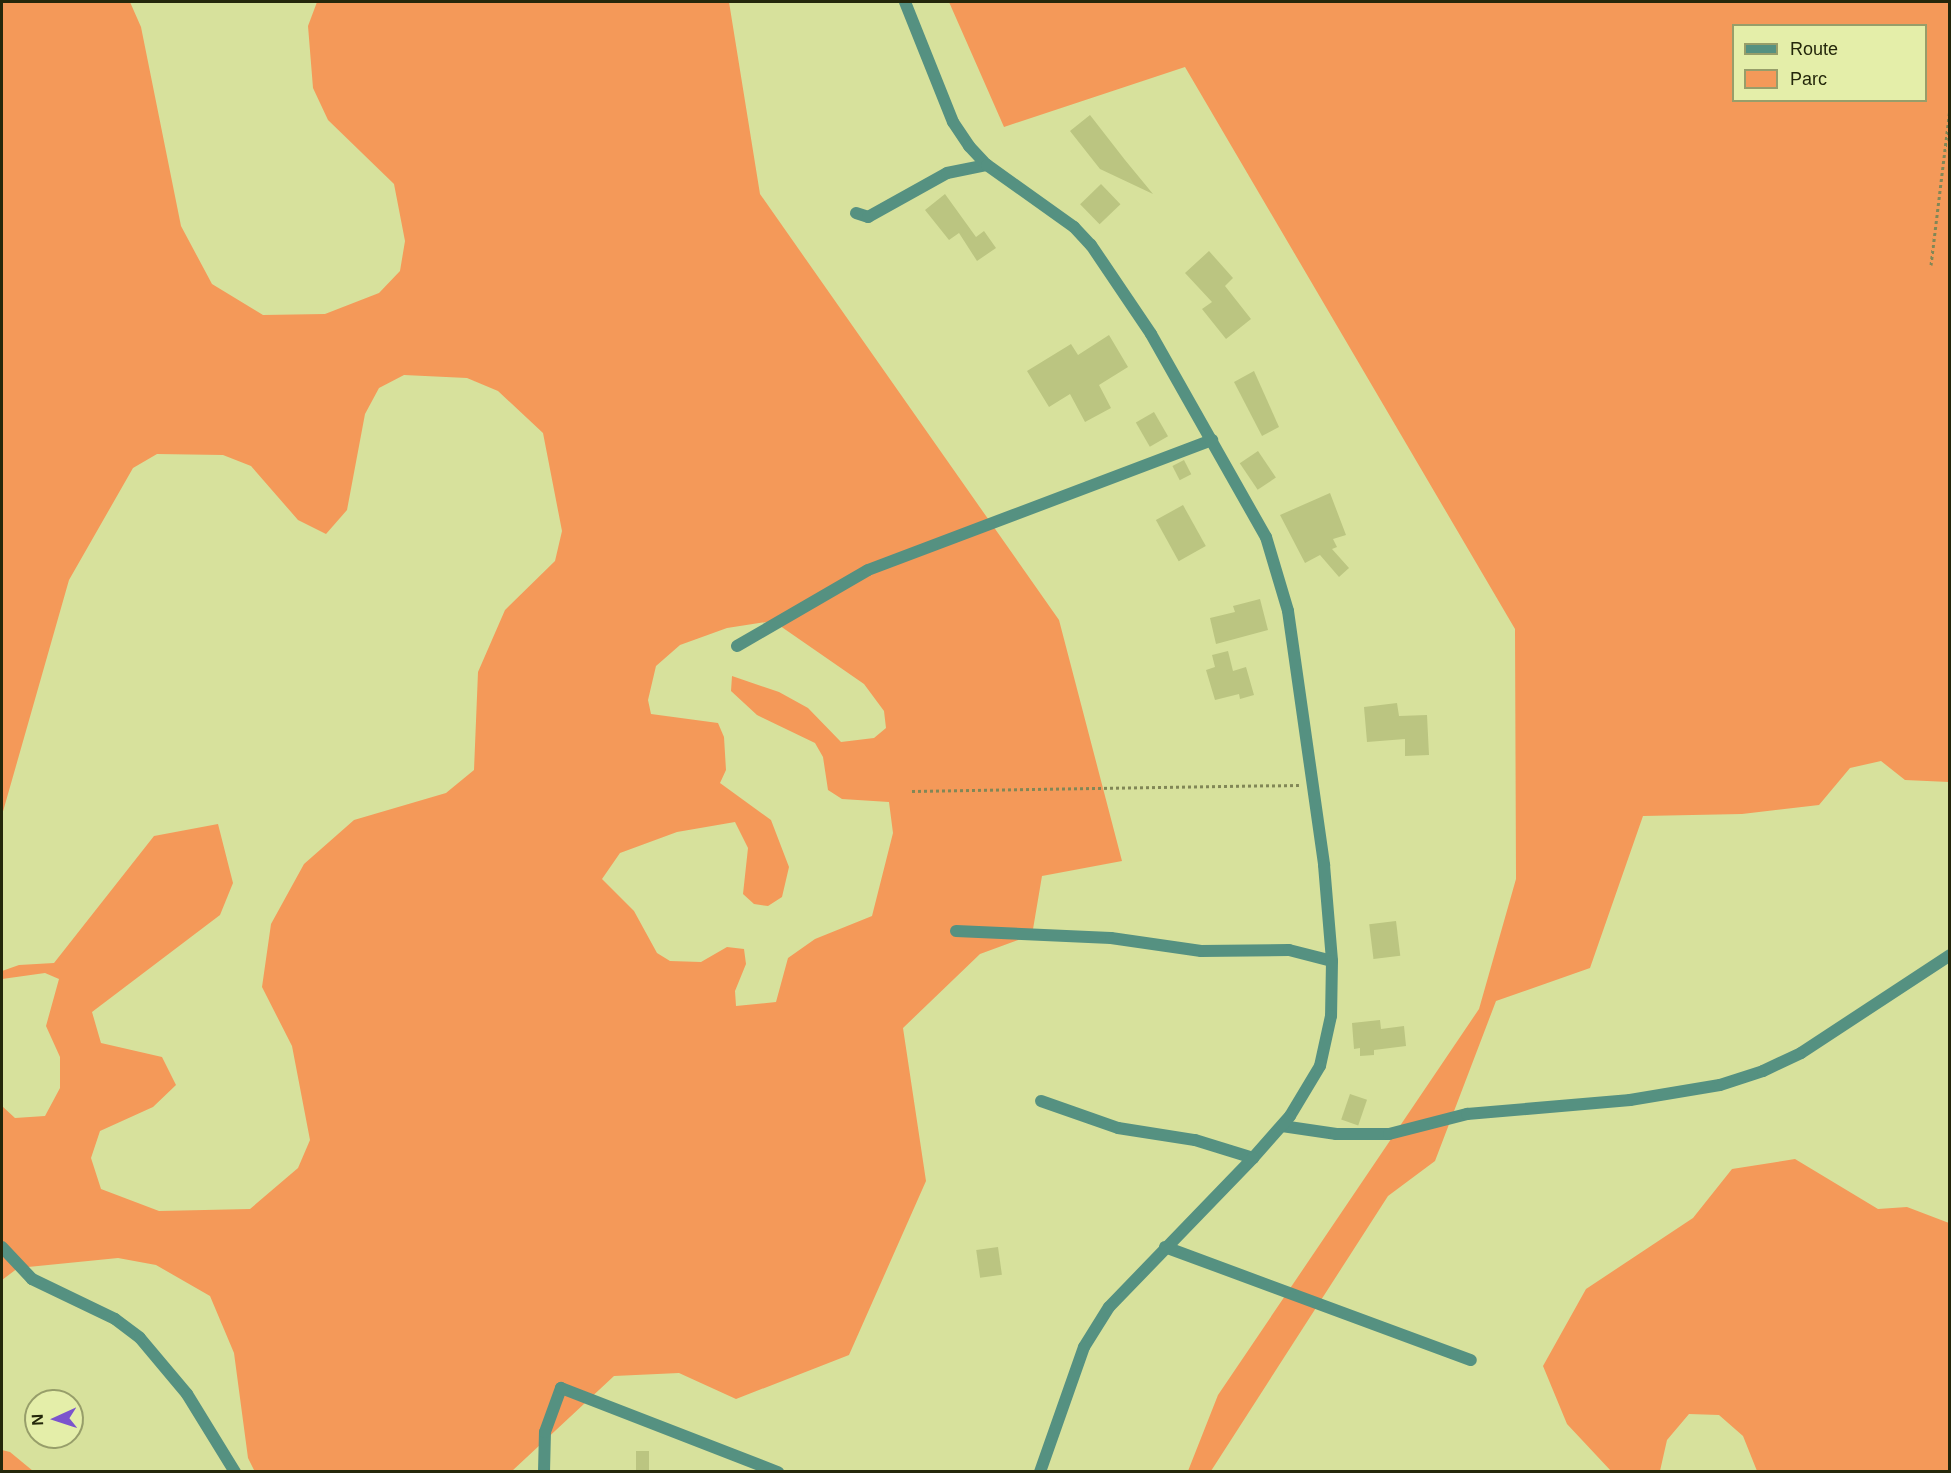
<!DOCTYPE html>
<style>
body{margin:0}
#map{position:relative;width:1951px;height:1473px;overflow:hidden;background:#d7e19c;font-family:Helvetica,sans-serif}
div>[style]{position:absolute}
.green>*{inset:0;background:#f49959}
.building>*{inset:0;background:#bbc581;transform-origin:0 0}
.path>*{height:3px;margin-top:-1.5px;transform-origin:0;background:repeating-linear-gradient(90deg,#818756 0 3px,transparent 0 6px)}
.minor>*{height:12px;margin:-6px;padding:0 6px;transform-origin:6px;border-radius:6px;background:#559181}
.tertiary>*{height:12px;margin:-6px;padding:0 6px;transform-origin:6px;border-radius:6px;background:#559181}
span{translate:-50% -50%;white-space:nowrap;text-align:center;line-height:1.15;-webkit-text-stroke:5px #e4eea9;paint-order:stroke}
.frame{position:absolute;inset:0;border:3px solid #24270b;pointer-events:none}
.legend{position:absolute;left:1732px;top:24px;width:195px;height:78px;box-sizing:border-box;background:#e4eea9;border:2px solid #979e6a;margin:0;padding:8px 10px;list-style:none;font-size:18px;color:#24270b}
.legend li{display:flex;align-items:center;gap:12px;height:30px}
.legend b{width:30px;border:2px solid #979e6a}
.north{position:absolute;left:24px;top:1389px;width:60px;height:60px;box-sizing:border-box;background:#e4eea9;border:2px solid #979e6a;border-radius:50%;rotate:267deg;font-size:16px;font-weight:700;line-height:24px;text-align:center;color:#24270b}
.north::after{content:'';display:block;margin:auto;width:21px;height:27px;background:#7b54cd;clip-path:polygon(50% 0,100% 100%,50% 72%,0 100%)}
</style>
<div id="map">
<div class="green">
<i style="clip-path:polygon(evenodd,2px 2px,130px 2px,141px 27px,181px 226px,212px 284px,263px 315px,325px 314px,379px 293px,400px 271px,405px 241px,394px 184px,328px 120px,313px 88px,308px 26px,317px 2px,729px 2px,760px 194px,1059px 620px,1122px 861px,1042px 876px,1032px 935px,980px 954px,903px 1028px,926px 1181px,849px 1355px,736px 1399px,679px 1373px,614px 1376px,512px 1471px,255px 1472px,248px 1458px,234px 1353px,210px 1296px,156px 1265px,118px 1258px,18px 1268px,2px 1280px,2px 1106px,15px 1118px,45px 1116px,60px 1088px,60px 1057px,46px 1026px,59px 979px,45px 973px,2px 979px,2px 971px,19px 965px,54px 963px,154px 836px,218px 824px,233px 883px,220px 915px,92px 1012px,101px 1043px,162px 1057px,176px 1085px,153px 1107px,100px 1131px,91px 1158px,101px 1189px,159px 1211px,250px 1209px,298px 1168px,310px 1140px,292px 1046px,262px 987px,271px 924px,304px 864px,354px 820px,446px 793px,474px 770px,478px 672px,505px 610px,555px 561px,562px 531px,543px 433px,498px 391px,467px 378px,404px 375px,379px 388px,365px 414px,347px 510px,326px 534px,298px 520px,251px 466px,223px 455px,157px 454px,133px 468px,69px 580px,2px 815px,2px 2px,773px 621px,864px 684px,884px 711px,886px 728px,874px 738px,841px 742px,808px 708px,779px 692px,732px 676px,731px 691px,757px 715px,815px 743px,823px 757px,828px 790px,842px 799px,889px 802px,893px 833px,872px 916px,815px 939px,788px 958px,776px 1002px,736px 1006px,735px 991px,746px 964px,744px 949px,727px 947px,701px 962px,670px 961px,657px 953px,634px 911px,602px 879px,620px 853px,677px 832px,735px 822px,748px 848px,743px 894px,754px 904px,768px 906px,782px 897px,789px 867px,771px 820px,720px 783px,726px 770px,724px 737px,718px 723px,651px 714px,648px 700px,656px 666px,680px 645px,727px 628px,773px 621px)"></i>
<i style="clip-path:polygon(evenodd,949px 2px,1949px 2px,1949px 782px,1905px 780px,1881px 761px,1850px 768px,1819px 805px,1742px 814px,1643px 816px,1590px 968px,1496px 1001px,1435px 1161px,1388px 1196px,1211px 1471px,1188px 1471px,1218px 1395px,1479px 1009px,1516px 879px,1515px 629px,1185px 67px,1004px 127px,949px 2px,1734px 26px,1926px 26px,1926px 100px,1734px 100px,1734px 26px)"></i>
<i style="clip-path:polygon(1795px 1159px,1878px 1209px,1907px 1207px,1949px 1223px,1949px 1471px,1757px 1471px,1743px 1436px,1719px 1415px,1689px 1414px,1667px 1440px,1660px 1471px,1611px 1471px,1567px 1424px,1543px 1366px,1586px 1289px,1693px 1218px,1732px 1169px)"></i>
<i style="clip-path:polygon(2px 1450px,10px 1452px,33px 1471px,2px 1471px)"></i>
</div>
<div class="building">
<i style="clip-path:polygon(1090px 115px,1125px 160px,1153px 194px,1100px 169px,1070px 131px)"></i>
<i style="left:1101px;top:184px;width:28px;height:29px;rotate:46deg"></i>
<i style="clip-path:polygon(945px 194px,976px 237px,984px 231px,996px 248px,977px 261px,959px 233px,949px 240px,925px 210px)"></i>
<i style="clip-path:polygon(1209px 251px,1233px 278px,1225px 286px,1251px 319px,1226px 339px,1202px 309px,1212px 302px,1185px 273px)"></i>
<i style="clip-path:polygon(1109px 335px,1128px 367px,1099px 385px,1111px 408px,1085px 422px,1070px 394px,1049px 407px,1027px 371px,1071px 344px,1078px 355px)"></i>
<i style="clip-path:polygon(1254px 371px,1279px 427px,1262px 436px,1234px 382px)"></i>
<i style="left:1154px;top:412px;width:28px;height:21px;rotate:60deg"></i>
<i style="left:1258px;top:451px;width:32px;height:22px;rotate:56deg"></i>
<i style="left:1184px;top:460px;width:16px;height:13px;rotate:63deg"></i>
<i style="clip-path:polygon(1330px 493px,1346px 535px,1333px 539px,1337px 547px,1332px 549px,1349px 568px,1339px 577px,1320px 555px,1305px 563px,1280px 515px)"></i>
<i style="left:1183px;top:505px;width:47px;height:31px;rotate:61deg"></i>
<i style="clip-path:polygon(1260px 599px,1268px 630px,1216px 644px,1210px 618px,1235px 612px,1233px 606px)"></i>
<i style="clip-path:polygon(1228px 651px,1233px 671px,1246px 667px,1254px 695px,1240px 699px,1239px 694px,1215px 700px,1206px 670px,1215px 667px,1212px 655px)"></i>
<i style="clip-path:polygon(1397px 703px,1399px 716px,1427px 715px,1429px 755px,1405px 756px,1405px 739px,1367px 742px,1364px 707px)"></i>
<i style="left:1396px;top:921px;width:35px;height:27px;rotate:83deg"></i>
<i style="clip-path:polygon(1380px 1020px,1381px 1029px,1404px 1026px,1406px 1046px,1374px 1050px,1374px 1055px,1360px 1056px,1360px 1048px,1354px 1049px,1352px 1023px)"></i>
<i style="left:1350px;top:1094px;width:18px;height:27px;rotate:19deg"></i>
<i style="left:998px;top:1247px;width:28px;height:22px;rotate:82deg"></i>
<i style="left:636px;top:1451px;width:13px;height:21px"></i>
</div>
<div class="path">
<i style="left:1931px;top:265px;width:157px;rotate:-83.1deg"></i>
<i style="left:912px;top:791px;width:387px;rotate:-0.9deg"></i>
</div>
<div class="minor">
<i style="left:856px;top:213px;width:13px;rotate:18deg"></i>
<i style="left:868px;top:217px;width:90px;rotate:-29.1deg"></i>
<i style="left:947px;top:173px;width:41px;rotate:-11.3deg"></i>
<i style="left:737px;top:646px;width:151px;rotate:-30.1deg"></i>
<i style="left:868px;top:570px;width:368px;rotate:-20.7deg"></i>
<i style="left:956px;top:931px;width:155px;rotate:2.6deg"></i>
<i style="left:1111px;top:938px;width:91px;rotate:8.2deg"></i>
<i style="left:1201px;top:951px;width:88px;rotate:-0.7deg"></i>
<i style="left:1289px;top:950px;width:44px;rotate:14.3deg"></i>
<i style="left:1041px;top:1101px;width:82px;rotate:19.3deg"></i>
<i style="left:1118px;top:1128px;width:78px;rotate:8.9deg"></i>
<i style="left:1195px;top:1140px;width:61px;rotate:17.2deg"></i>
<i style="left:1282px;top:1126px;width:55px;rotate:8.4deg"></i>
<i style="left:1336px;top:1134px;width:53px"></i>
<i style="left:1389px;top:1134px;width:81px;rotate:-14.4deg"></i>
<i style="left:1467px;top:1114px;width:164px;rotate:-4.9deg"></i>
<i style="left:1630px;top:1100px;width:91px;rotate:-9.5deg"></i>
<i style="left:1720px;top:1085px;width:45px;rotate:-18deg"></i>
<i style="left:1763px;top:1071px;width:42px;rotate:-25.3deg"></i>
<i style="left:1801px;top:1053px;width:178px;rotate:-33.3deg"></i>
<i style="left:2px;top:1247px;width:44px;rotate:46.8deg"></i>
<i style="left:32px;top:1279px;width:92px;rotate:25.7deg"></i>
<i style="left:115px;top:1319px;width:31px;rotate:37deg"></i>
<i style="left:140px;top:1338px;width:73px;rotate:50deg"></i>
<i style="left:187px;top:1394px;width:92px;rotate:58.4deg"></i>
<i style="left:1165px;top:1247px;width:326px;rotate:20.3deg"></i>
<i style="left:544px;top:1472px;width:40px;rotate:-88.6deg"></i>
<i style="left:545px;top:1432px;width:47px;rotate:-70deg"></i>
<i style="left:561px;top:1388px;width:233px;rotate:21.2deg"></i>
</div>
<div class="tertiary">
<i style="left:905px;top:2px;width:129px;rotate:68.2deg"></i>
<i style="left:953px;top:122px;width:29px;rotate:56deg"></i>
<i style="left:969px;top:146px;width:26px;rotate:47deg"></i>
<i style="left:987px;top:165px;width:107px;rotate:35.5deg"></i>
<i style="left:1074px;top:227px;width:25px;rotate:47deg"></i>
<i style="left:1091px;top:245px;width:107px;rotate:56deg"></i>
<i style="left:1151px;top:334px;width:233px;rotate:60.5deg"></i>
<i style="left:1266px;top:537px;width:77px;rotate:73.4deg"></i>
<i style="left:1288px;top:611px;width:257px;rotate:81.9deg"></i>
<i style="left:1324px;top:865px;width:96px;rotate:85.2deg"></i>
<i style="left:1332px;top:961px;width:55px;rotate:91deg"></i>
<i style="left:1331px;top:1016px;width:51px;rotate:102.4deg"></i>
<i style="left:1320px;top:1066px;width:58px;rotate:121deg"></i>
<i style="left:1290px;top:1116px;width:56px;rotate:131.4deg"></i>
<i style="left:1253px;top:1158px;width:207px;rotate:134deg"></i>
<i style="left:1109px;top:1307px;width:47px;rotate:122deg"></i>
<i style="left:1084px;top:1347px;width:133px;rotate:109.4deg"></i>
</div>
<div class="frame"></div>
<ul class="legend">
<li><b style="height:8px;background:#559181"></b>Route</li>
<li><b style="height:16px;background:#f49959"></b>Parc</li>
</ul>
<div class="north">N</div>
</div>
